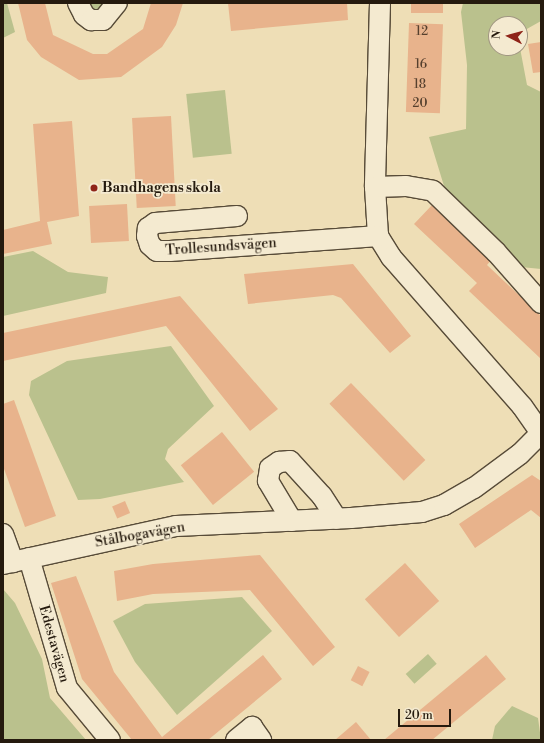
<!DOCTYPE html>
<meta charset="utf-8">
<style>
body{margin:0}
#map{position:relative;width:544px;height:743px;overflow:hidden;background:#eedeb6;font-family:"Libre Bodoni",serif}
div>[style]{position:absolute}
.green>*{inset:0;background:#bac18d;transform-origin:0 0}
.building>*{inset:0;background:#e8b38c;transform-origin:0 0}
.roads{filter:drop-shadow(1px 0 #574b38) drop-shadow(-1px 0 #574b38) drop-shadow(0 1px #574b38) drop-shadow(0 -1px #574b38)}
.minor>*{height:20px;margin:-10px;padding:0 10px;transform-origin:10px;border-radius:10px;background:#f4ead0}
.dots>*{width:11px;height:11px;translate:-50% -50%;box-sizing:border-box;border:2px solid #f4ead0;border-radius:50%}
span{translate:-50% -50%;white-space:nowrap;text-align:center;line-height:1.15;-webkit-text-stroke:3.5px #f4ead0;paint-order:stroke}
.number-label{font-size:12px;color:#56402e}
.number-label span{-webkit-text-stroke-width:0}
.poi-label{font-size:14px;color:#251a0e;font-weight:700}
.left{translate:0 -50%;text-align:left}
.street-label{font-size:14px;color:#251a0e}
.frame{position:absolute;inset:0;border:4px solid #251a0e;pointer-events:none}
.north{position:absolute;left:488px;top:16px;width:40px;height:40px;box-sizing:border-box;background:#f4ead0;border:1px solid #a19782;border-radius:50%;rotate:276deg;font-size:11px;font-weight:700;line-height:16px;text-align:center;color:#251a0e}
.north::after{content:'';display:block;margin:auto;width:14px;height:18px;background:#8f2418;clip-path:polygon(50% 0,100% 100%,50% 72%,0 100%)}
.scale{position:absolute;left:398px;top:709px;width:53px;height:18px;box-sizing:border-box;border:2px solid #251a0e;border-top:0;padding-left:5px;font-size:12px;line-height:14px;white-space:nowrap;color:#251a0e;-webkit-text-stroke:3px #f4ead0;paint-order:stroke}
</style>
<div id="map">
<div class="green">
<i style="clip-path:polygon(3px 3px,7px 3px,15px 32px,3px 38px)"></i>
<i style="clip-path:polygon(82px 3px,109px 3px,104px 9px,89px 13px)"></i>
<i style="clip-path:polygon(463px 3px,541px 3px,541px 21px,525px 30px,520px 43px,520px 24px,496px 24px,496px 48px,520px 48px,527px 85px,541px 92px,541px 269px,521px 267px,471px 224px,444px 186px,429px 137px,466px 129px,467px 65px,461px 12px)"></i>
<i style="left:225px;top:90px;width:64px;height:39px;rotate:84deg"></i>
<i style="clip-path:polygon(33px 251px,68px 272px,108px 277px,106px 293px,3px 316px,3px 257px)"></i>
<i style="clip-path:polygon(171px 346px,214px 406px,168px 449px,165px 459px,184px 482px,100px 499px,78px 500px,29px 395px,31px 381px,67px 361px)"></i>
<i style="clip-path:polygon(3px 589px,15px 603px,42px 659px,50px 698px,86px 740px,3px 739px)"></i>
<i style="clip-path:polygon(242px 597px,272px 631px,177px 715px,135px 662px,113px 621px,145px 604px)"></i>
<i style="left:428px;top:654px;width:13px;height:30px;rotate:48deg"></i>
<i style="clip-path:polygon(512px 706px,538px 718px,541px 740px,492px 740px,495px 726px)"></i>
</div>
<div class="building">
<i style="clip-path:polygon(18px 3px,45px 3px,53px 35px,93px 54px,107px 54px,143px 29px,151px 3px,183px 3px,176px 25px,162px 47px,121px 77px,79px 80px,41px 57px,27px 40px)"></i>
<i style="clip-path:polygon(228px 3px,347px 3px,348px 20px,231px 31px)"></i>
<i style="left:411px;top:3px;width:32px;height:10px"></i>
<i style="left:409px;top:23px;width:34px;height:89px;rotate:2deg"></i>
<i style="clip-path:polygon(541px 42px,541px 72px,533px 73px,528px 44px)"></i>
<i style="left:171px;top:116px;width:90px;height:39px;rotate:87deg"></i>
<i style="clip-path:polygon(72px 121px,79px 216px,47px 222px,52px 244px,3px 254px,3px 230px,40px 221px,33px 124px)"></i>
<i style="left:127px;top:204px;width:37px;height:38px;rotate:87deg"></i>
<i style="clip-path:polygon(433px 204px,492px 259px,487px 265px,541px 316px,541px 359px,469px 291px,477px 283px,414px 224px)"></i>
<i style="clip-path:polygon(353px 264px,411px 336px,390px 353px,341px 298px,333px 295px,248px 304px,244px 274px)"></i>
<i style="clip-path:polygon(180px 296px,278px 409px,250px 431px,166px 326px,3px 361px,3px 333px)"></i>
<i style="left:351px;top:383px;width:107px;height:30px;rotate:46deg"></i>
<i style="clip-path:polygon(14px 400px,56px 516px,25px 527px,3px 466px,3px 404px)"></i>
<i style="left:222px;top:432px;width:51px;height:53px;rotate:51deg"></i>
<i style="clip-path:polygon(532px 475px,541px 481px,541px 518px,531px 510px,475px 548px,459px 524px)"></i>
<i style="left:125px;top:501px;width:13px;height:14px;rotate:67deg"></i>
<i style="clip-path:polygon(260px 555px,335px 647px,313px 666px,250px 590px,153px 594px,117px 601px,114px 571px,153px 564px)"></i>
<i style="left:405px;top:563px;width:51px;height:54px;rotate:48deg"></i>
<i style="clip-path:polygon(76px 576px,114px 672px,162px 737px,263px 655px,282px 679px,208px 740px,132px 740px,82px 679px,51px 583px)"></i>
<i style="clip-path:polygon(486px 655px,506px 679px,432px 740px,384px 740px)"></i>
<i style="left:358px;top:666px;width:13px;height:16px;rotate:27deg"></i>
<i style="clip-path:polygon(356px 722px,371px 740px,335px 740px)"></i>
</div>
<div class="roads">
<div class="minor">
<i style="left:78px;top:3px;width:13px;rotate:63deg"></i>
<i style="left:84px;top:15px;width:9px;rotate:36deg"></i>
<i style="left:91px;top:20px;width:12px"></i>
<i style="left:103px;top:20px;width:22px;rotate:-51deg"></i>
<i style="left:380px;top:3px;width:184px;rotate:91.6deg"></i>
<i style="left:375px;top:187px;width:49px;rotate:86.5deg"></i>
<i style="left:378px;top:236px;width:25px;rotate:58deg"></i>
<i style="left:391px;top:257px;width:198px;rotate:48.7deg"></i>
<i style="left:522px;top:406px;width:33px;rotate:55deg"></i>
<i style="left:375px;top:187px;width:31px;rotate:-2deg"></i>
<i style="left:406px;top:186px;width:27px;rotate:10deg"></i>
<i style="left:433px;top:191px;width:88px;rotate:44.1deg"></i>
<i style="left:496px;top:252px;width:68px;rotate:48.6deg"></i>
<i style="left:237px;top:216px;width:82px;rotate:175.1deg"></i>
<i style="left:155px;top:223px;width:9px;rotate:144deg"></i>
<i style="left:148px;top:228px;width:8px;rotate:97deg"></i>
<i style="left:147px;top:236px;width:9px;rotate:72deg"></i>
<i style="left:150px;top:245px;width:9px;rotate:41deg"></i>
<i style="left:157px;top:251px;width:13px"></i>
<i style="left:170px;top:251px;width:209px;rotate:-4.1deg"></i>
<i style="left:292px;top:521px;width:47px;rotate:-121deg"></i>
<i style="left:268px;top:481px;width:13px;rotate:-81deg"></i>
<i style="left:270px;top:468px;width:11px;rotate:-34deg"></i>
<i style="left:279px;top:462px;width:11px;rotate:-5deg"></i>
<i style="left:290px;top:461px;width:47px;rotate:47.6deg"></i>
<i style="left:322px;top:496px;width:27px;rotate:57deg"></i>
<i style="left:3px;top:534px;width:30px;rotate:70deg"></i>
<i style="left:29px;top:558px;width:135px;rotate:73.7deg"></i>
<i style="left:67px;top:688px;width:67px;rotate:50.4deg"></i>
<i style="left:3px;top:564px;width:177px;rotate:-12.4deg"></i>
<i style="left:176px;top:526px;width:175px;rotate:-2.6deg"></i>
<i style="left:351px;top:518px;width:71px;rotate:-4.8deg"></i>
<i style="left:422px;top:512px;width:23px;rotate:-18deg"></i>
<i style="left:444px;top:505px;width:34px;rotate:-30deg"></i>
<i style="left:474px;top:488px;width:57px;rotate:-36.5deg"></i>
<i style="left:520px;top:454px;width:30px;rotate:-45deg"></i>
<i style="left:236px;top:740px;width:21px;rotate:-39deg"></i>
<i style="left:252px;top:727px;width:16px;rotate:55deg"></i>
</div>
</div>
<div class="dots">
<i style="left:94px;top:188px;background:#8f2418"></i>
</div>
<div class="number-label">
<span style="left:422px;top:32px">12</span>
<span style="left:421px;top:65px">16</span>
<span style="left:420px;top:85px">18</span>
<span style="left:420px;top:104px">20</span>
</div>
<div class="poi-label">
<span class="left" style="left:102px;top:188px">Bandhagens skola</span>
</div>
<div class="street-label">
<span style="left:221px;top:247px;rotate:-4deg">Trollesundsvägen</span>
<span style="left:140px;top:535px;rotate:-10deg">Stålbogavägen</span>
<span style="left:54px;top:644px;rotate:74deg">Edestavägen</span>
</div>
<div class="frame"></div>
<div class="north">N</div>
<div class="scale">20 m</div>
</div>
